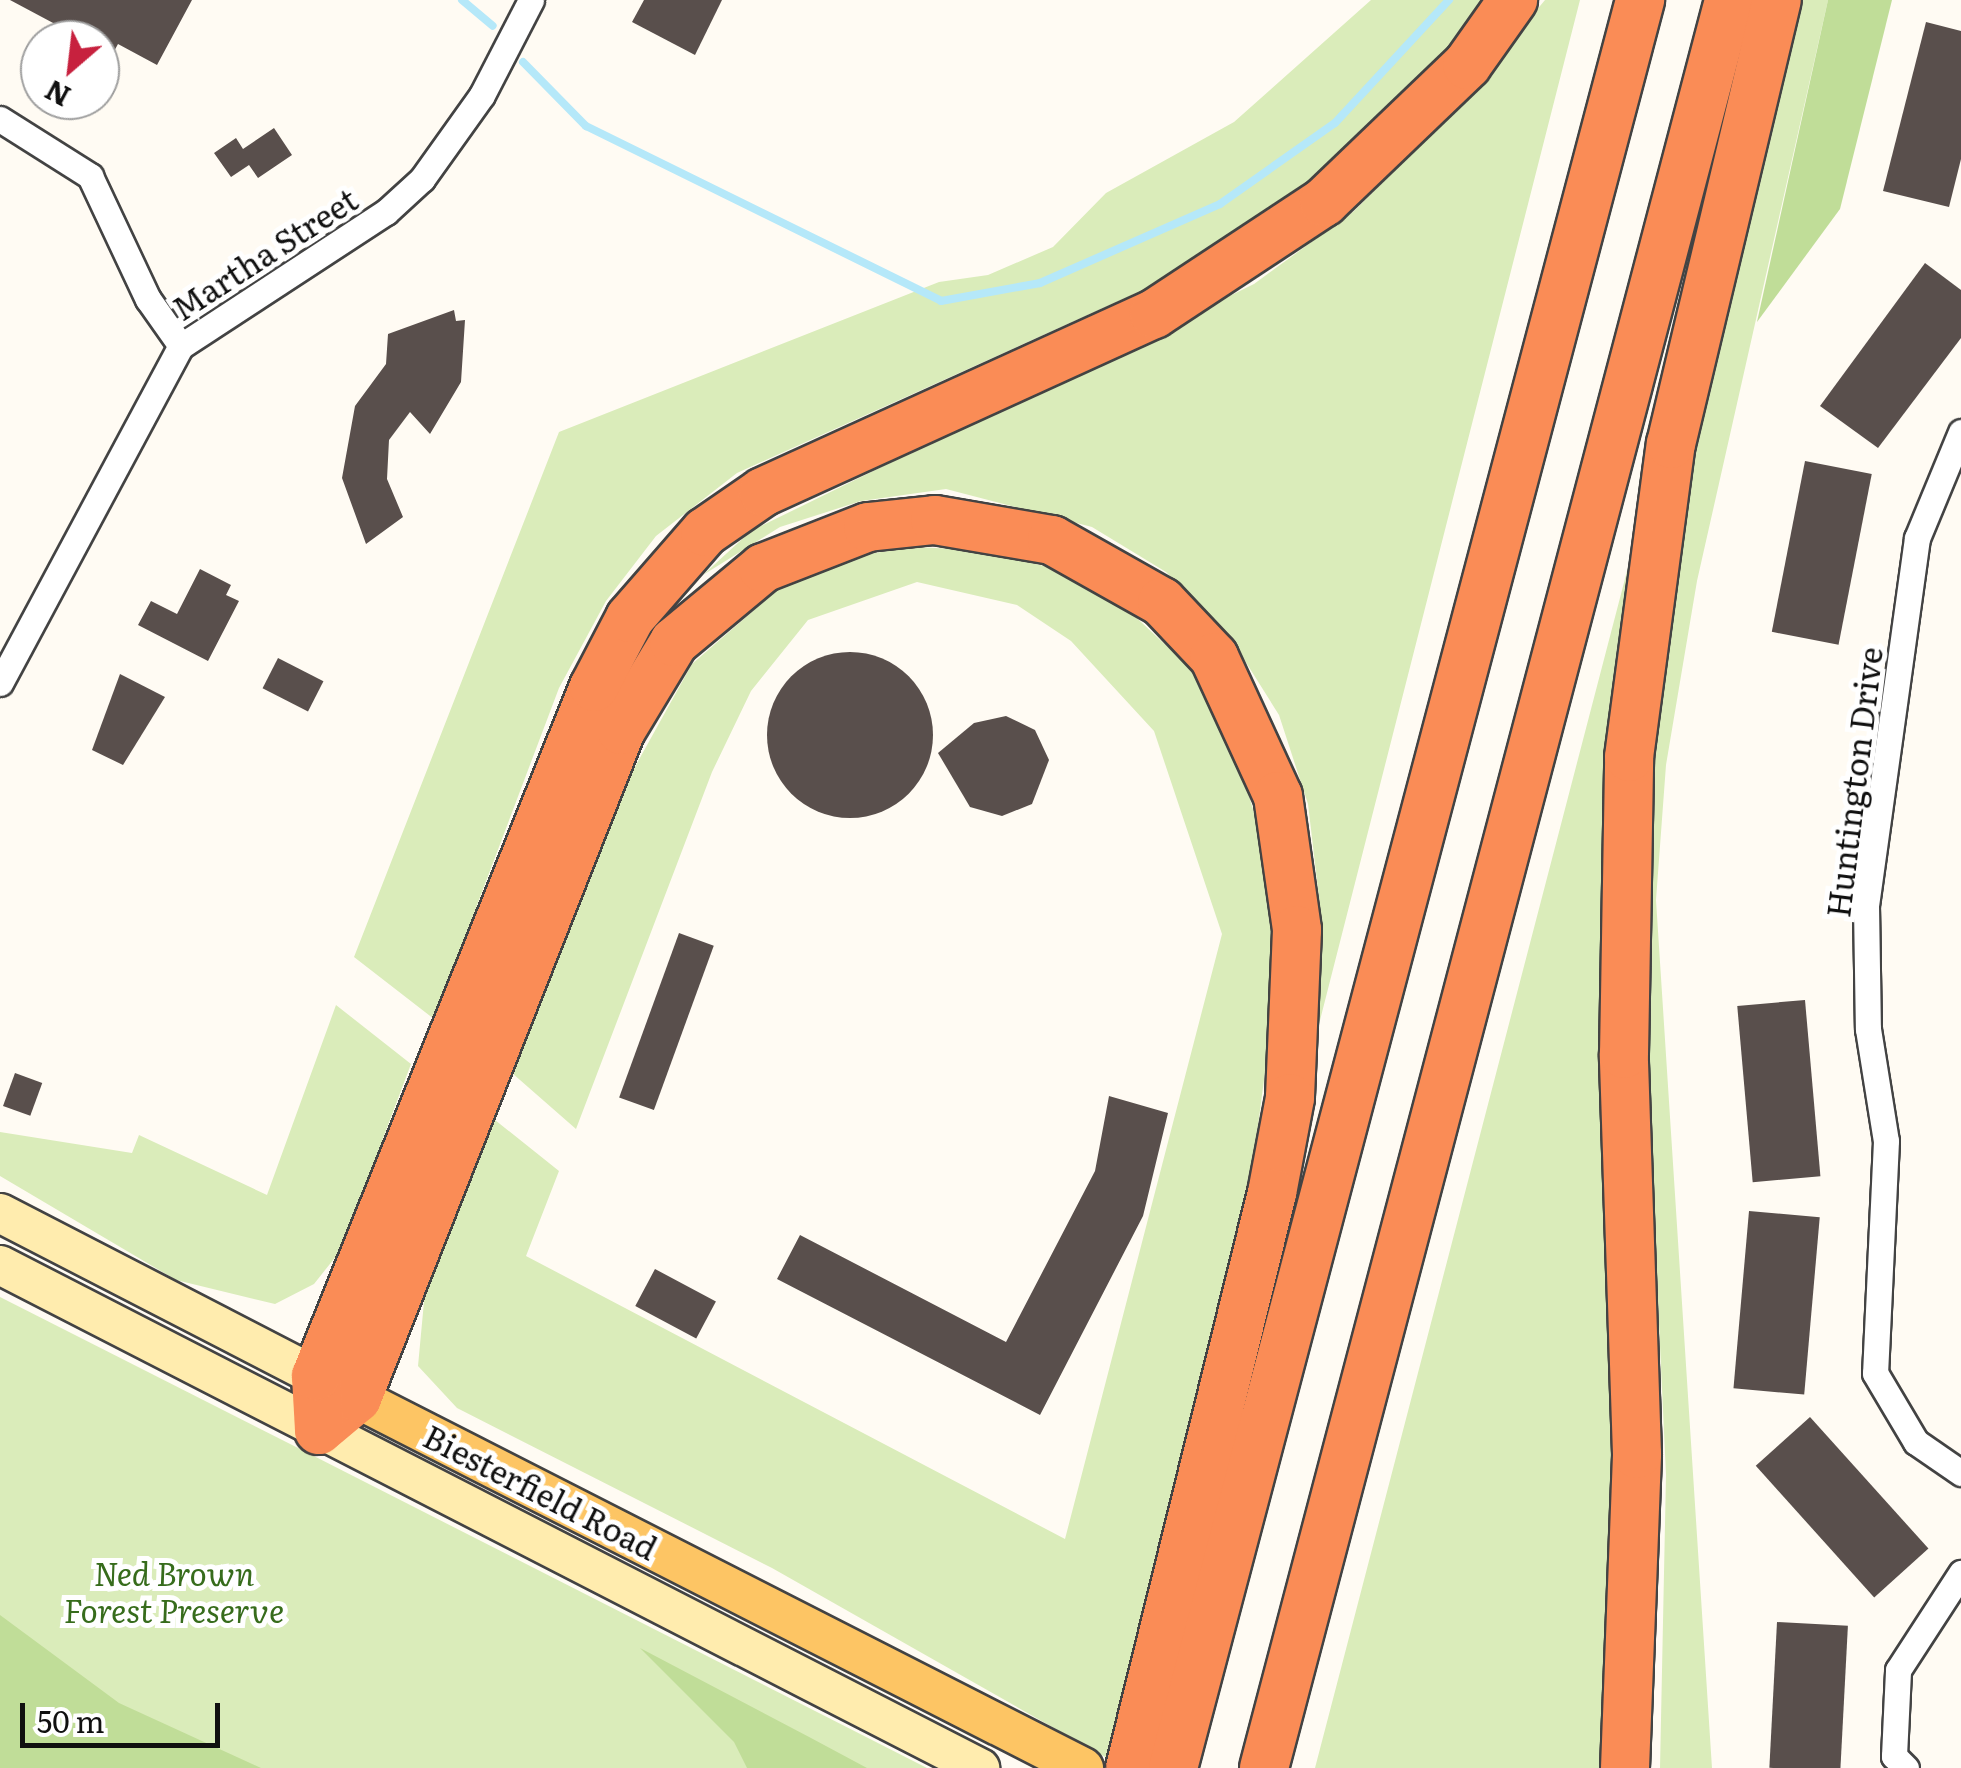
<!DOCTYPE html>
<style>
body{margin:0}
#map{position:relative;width:1961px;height:1768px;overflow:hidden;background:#fffbf3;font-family:Literata,serif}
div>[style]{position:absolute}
.green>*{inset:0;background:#daecba}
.forest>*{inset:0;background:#c0dd98}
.stream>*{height:8px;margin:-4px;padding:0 4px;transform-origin:4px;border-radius:4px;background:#b5e8f9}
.building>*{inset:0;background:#594f4c;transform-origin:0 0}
.round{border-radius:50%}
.roads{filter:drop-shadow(2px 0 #434343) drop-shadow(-2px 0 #434343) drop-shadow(0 2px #434343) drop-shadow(0 -2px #434343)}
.street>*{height:25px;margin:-12.5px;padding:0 12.5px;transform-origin:12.5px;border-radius:12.5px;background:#fff}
.secondary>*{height:38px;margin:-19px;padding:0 19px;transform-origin:19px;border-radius:19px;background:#ffecae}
.primary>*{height:40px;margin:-20px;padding:0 20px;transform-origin:20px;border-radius:20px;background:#fdc564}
.highway>*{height:48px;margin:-24px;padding:0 24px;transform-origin:24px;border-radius:24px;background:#fa8c56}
span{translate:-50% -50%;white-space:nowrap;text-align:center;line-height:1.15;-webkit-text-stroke:10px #fff;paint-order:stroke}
.street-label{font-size:32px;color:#101010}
.park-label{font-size:32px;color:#376c1c;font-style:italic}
.north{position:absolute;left:20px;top:20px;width:100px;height:100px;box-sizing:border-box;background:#fff;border:2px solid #9f9f9f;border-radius:50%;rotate:208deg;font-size:28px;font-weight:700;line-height:40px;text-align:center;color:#101010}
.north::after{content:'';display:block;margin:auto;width:35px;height:45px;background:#c7213e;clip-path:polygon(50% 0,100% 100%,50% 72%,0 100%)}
.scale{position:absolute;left:20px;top:1703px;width:200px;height:45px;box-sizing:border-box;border:5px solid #101010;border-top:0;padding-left:12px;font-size:30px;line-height:35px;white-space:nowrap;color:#101010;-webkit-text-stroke:8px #fff;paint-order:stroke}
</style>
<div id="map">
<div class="green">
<i style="clip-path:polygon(1371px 0,1490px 0,1396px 105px,1293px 198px,1152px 286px,737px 473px,656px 536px,606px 601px,559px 688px,434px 1019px,354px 957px,559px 432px,939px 282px,988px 275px,1053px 247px,1106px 193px,1234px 122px)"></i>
<i style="clip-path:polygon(1545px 0,1580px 0,1316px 1036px,1320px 906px,1308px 804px,1279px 715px,1230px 637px,1166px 572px,1092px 527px,946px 489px,861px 501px,780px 527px,703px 575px,751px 531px,1254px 284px,1354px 211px,1445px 120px)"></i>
<i style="clip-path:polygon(1800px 0,1828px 0,1697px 581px,1666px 765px,1656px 900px,1712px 1768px,1660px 1768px,1666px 1475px,1644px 1001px,1649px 756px,1681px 493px)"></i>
<i style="clip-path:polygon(1639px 525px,1612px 719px,1603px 882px,1614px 1454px,1603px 1768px,1315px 1768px)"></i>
<i style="clip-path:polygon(913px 547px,980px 550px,1048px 567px,1125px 607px,1189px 667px,1231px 734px,1259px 830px,1271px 908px,1273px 1011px,1253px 1164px,1107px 1758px,772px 1568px,457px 1408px,418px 1366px,425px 1291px,495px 1120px,559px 1171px,526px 1256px,1065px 1539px,1222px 934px,1154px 731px,1071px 641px,1017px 605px,917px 582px,808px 620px,751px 691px,712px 772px,576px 1129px,512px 1073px,631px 774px,692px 664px,782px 586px,843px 558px)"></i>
<i style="clip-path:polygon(336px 1005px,411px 1064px,341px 1250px,314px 1284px,275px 1304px,176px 1280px,0 1176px,0 1132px,132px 1153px,139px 1135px,267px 1195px)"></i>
<i style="clip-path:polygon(0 1297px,306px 1452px,927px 1768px,0 1768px)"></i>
</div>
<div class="forest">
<i style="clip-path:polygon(1828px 0,1892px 0,1840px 209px,1757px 322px)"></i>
<i style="clip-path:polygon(0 1615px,119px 1703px,261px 1768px,0 1768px)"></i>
<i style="clip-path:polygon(640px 1648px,811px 1738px,867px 1768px,747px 1768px,734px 1742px)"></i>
</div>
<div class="stream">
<i style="left:462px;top:0;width:40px;rotate:40deg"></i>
<i style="left:523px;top:62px;width:90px;rotate:45.5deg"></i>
<i style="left:586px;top:126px;width:396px;rotate:26.2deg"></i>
<i style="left:941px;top:301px;width:101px;rotate:-10.3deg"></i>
<i style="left:1040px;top:283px;width:197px;rotate:-23.7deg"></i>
<i style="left:1220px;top:204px;width:141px;rotate:-35.2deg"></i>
<i style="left:1335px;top:123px;width:168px;rotate:-47.2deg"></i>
</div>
<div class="building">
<i style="clip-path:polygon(10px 0,192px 0,157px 65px,118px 44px,112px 55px,100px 40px,85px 40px)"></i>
<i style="clip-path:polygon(644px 0,722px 0,695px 55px,632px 22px)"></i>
<i style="clip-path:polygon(1926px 22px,1961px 31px,1961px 159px,1949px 207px,1883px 191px)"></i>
<i style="clip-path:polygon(274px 128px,292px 155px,258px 178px,249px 165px,231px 177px,214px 153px,236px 138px,243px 149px)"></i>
<i style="clip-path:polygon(1925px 263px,1961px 290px,1961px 338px,1878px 448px,1820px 406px)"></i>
<i style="clip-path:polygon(454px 310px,456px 321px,465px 320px,461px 382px,430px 434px,410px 412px,389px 440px,387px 479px,403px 517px,366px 544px,342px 478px,355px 406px,386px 364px,388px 334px)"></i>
<i style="left:1805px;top:461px;width:68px;height:174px;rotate:11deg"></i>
<i style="clip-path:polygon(200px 569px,231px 585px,226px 595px,239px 601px,208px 661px,138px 625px,151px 601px,177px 614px)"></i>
<i class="round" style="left:767px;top:652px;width:166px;height:166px"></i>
<i style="left:278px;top:658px;width:51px;height:34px;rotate:27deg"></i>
<i style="clip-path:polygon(120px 674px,165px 697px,123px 765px,92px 750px)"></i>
<i style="clip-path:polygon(1006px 716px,1035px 730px,1049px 760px,1032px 804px,1002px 816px,970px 807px,938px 753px,974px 723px)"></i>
<i style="left:679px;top:933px;width:37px;height:175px;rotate:20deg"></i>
<i style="left:1805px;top:1000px;width:177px;height:68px;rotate:85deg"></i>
<i style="left:15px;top:1073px;width:29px;height:35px;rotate:20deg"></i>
<i style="clip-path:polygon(1109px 1096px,1168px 1113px,1143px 1216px,1040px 1415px,777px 1279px,800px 1235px,1006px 1342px,1095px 1171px)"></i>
<i style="left:1749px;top:1211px;width:71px;height:178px;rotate:5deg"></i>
<i style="left:655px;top:1269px;width:69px;height:42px;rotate:28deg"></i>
<i style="left:1810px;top:1417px;width:177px;height:73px;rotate:48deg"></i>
<i style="left:1777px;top:1622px;width:71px;height:146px;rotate:3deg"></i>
</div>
<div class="roads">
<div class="street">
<i style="left:0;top:119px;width:107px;rotate:32.3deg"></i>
<i style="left:90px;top:176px;width:136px;rotate:64.8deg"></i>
<i style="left:148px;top:299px;width:57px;rotate:54.9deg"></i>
<i style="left:1961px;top:432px;width:115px;rotate:112.5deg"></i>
<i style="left:1917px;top:538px;width:372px;rotate:97.9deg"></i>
<i style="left:1866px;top:906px;width:123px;rotate:89.1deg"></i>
<i style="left:1868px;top:1029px;width:113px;rotate:80.9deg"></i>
<i style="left:1886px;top:1141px;width:232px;rotate:92.7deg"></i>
<i style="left:1875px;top:1373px;width:80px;rotate:59.3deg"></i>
<i style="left:1916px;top:1442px;width:55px;rotate:34.6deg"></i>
<i style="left:0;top:683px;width:383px;rotate:-61.8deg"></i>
<i style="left:181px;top:346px;width:245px;rotate:-33.2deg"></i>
<i style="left:386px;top:212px;width:49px;rotate:-42.5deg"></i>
<i style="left:422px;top:179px;width:103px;rotate:-54.5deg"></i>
<i style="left:482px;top:95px;width:107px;rotate:-62.7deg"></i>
<i style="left:1906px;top:1768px;width:17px;rotate:-135deg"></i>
<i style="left:1894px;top:1756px;width:86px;rotate:-87.3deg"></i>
<i style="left:1898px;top:1670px;width:116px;rotate:-57deg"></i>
</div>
<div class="secondary">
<i style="left:0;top:1213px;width:379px;rotate:27.3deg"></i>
<i style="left:0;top:1265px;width:1102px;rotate:27.17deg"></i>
</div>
<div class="primary">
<i style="left:357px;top:1398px;width:815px;rotate:27.01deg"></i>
</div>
<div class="highway">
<i style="left:319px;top:1430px;width:50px;rotate:-40.1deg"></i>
<i style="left:357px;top:1398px;width:718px;rotate:-68.44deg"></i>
<i style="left:621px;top:730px;width:103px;rotate:-58.9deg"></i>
<i style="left:674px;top:642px;width:116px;rotate:-39.7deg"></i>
<i style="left:763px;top:568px;width:113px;rotate:-21.3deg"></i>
<i style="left:868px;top:527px;width:67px;rotate:-6deg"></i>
<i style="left:935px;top:520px;width:119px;rotate:9.7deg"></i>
<i style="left:1052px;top:540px;width:126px;rotate:29.4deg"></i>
<i style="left:1162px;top:602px;width:76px;rotate:46.6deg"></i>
<i style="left:1214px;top:657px;width:153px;rotate:65.3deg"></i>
<i style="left:1278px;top:796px;width:135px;rotate:81.9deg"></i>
<i style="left:1297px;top:930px;width:168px;rotate:92.4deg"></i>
<i style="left:1290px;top:1098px;width:97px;rotate:100.7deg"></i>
<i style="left:1272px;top:1193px;width:592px;rotate:103.87deg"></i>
<i style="left:319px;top:1430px;width:54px;rotate:-93.2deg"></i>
<i style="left:316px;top:1376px;width:743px;rotate:-68.03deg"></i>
<i style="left:594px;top:687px;width:78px;rotate:-62.4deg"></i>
<i style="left:630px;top:618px;width:114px;rotate:-48.9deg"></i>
<i style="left:705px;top:532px;width:70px;rotate:-34.6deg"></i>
<i style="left:763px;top:492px;width:430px;rotate:-24.5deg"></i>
<i style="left:1154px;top:314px;width:204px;rotate:-33.4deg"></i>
<i style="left:1324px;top:202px;width:198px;rotate:-43.8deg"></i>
<i style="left:1467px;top:65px;width:80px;rotate:-54.7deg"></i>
<i style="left:1173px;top:1768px;width:1829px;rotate:-75.2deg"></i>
<i style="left:1264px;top:1768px;width:1828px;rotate:-75.26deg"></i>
<i style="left:1625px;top:1768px;width:314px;rotate:-87.8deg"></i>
<i style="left:1637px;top:1454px;width:400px;rotate:-91.9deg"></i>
<i style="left:1624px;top:1054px;width:297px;rotate:-89deg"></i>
<i style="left:1629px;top:757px;width:316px;rotate:-82.4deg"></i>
<i style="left:1671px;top:444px;width:456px;rotate:-76.6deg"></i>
</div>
</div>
<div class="street-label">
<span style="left:264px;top:253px;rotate:-33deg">Martha Street</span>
<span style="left:1853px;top:782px;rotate:-83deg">Huntington Drive</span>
<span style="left:541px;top:1491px;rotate:27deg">Biesterfield Road</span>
</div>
<div class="park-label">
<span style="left:174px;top:1591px">Ned Brown<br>Forest Preserve</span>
</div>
<div class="north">N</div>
<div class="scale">50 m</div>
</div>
